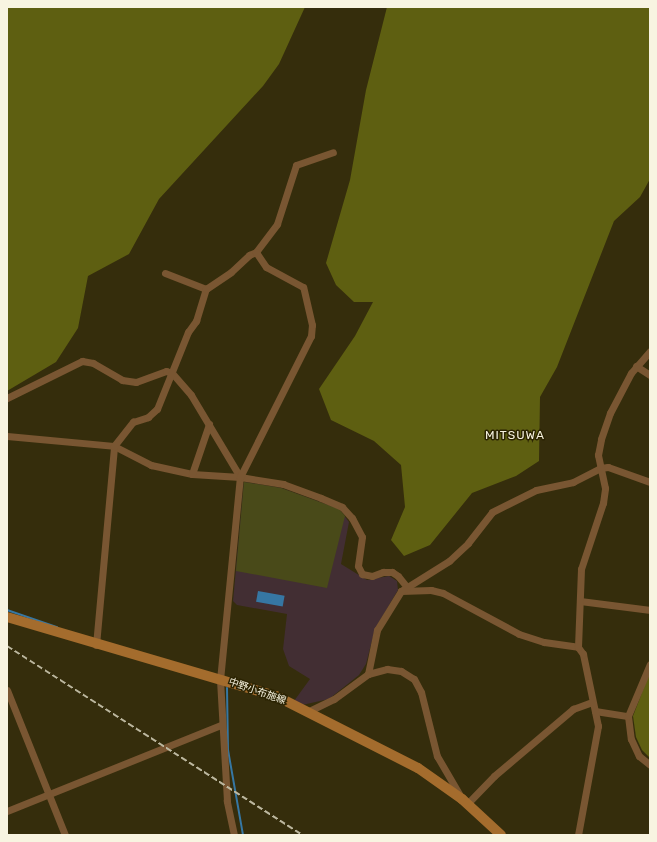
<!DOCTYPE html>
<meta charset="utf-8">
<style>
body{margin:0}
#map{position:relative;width:657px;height:842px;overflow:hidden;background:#352d0c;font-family:Rubik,"Noto Sans JP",sans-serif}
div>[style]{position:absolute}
.education>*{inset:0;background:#422e33}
.green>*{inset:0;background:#494a19}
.forest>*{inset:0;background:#5e5f11}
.water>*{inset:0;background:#3677a3;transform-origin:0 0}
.stream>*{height:2px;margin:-1px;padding:0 1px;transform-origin:1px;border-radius:1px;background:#3677a3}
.minor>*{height:7px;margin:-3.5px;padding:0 3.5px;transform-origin:3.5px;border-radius:3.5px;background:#795632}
.secondary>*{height:10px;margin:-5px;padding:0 5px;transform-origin:5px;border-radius:5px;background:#a46c2d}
.rail>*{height:2px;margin-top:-1px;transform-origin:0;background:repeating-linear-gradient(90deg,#bcb79f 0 6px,transparent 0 9px)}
span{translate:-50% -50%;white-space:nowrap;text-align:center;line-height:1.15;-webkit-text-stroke:3px #2b2302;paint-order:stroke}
.street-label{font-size:10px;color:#f8f4e1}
.quarter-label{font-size:12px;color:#f8f4e1;letter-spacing:1px}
.frame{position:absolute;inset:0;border:8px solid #f8f4e1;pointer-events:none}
</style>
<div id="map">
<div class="education">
<i style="clip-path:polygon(244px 482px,281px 488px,339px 509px,349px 522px,341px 564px,367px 580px,389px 576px,397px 581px,398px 590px,375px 629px,366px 664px,359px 675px,329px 699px,302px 705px,294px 701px,310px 679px,289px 666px,283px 649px,287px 614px,237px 605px,233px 601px)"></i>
</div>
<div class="green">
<i style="clip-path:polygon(244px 482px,281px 488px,339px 509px,345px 516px,327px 588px,236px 571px)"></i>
</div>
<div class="forest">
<i style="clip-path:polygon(7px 7px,305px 7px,279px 64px,263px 86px,159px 199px,129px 254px,88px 276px,78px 328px,56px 362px,7px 391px)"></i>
<i style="clip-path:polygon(387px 7px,650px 7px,650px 179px,640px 197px,614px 221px,557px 367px,540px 397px,539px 461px,516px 476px,472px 493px,430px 545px,404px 556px,391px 540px,405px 507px,401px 465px,374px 441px,331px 420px,319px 389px,355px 336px,373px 302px,354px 302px,336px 285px,326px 263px,350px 180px,366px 90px)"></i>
<i style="clip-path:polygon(650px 672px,650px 758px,642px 750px,636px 737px,633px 716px)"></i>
</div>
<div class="water">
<i style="left:258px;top:591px;width:27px;height:11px;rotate:10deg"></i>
</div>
<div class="stream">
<i style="left:7px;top:610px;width:53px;rotate:18.8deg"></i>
<i style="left:227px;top:688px;width:62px;rotate:89.1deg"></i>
<i style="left:228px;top:750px;width:86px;rotate:80deg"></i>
</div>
<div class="minor">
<i style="left:165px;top:273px;width:44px;rotate:21.3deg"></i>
<i style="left:636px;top:366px;width:17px;rotate:33deg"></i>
<i style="left:7px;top:398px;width:84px;rotate:-26.3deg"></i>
<i style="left:82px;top:361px;width:11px;rotate:10deg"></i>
<i style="left:93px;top:363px;width:34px;rotate:30deg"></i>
<i style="left:122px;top:380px;width:14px;rotate:8deg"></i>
<i style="left:136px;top:382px;width:32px;rotate:-20deg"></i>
<i style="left:166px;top:371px;width:6px;rotate:18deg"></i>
<i style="left:172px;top:373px;width:29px;rotate:49deg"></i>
<i style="left:191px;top:395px;width:96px;rotate:59.1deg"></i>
<i style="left:7px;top:436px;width:107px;rotate:5.3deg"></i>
<i style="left:114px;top:446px;width:42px;rotate:27.2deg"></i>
<i style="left:151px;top:465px;width:42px;rotate:12.4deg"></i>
<i style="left:192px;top:474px;width:48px;rotate:3.6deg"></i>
<i style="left:240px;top:477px;width:44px;rotate:9.2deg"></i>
<i style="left:283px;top:484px;width:40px;rotate:20.2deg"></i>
<i style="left:321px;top:498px;width:23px;rotate:23deg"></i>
<i style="left:342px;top:507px;width:15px;rotate:48deg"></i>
<i style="left:352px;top:518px;width:21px;rotate:62deg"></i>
<i style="left:362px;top:537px;width:29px;rotate:98deg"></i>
<i style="left:358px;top:566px;width:9px;rotate:63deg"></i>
<i style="left:362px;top:574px;width:10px;rotate:11deg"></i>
<i style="left:372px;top:576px;width:12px;rotate:-20deg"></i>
<i style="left:383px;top:572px;width:9px"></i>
<i style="left:392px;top:572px;width:7px;rotate:34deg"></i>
<i style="left:398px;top:576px;width:13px;rotate:51deg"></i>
<i style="left:192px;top:474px;width:53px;rotate:-71.2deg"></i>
<i style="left:401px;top:591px;width:30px;rotate:-2deg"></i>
<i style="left:431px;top:590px;width:12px;rotate:14deg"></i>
<i style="left:443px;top:593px;width:86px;rotate:28.3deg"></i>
<i style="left:519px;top:634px;width:26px;rotate:18deg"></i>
<i style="left:544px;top:642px;width:34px;rotate:8deg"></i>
<i style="left:580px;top:601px;width:71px;rotate:7.3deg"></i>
<i style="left:96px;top:645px;width:200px;rotate:-84.8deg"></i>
<i style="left:114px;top:446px;width:31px;rotate:-52deg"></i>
<i style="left:133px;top:422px;width:16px;rotate:-18deg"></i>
<i style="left:148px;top:417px;width:12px;rotate:-42deg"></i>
<i style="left:157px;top:409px;width:83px;rotate:-68.1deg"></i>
<i style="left:188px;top:332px;width:14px;rotate:-54deg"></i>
<i style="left:196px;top:321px;width:34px;rotate:-73deg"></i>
<i style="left:206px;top:289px;width:30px;rotate:-34deg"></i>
<i style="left:231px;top:272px;width:25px;rotate:-43deg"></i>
<i style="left:249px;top:255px;width:8px;rotate:-23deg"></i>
<i style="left:256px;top:252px;width:35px;rotate:-53deg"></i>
<i style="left:277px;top:224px;width:62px;rotate:-72.1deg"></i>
<i style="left:296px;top:165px;width:39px;rotate:-19deg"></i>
<i style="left:368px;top:674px;width:45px;rotate:-78.4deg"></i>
<i style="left:377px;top:630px;width:46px;rotate:-58.4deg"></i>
<i style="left:401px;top:591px;width:57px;rotate:-32deg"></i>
<i style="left:449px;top:561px;width:26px;rotate:-43deg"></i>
<i style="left:468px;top:543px;width:39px;rotate:-52deg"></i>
<i style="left:492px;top:512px;width:49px;rotate:-26.6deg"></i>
<i style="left:536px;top:490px;width:38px;rotate:-12deg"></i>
<i style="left:573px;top:482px;width:30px;rotate:-27deg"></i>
<i style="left:600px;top:468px;width:8px;rotate:-7deg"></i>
<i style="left:608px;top:467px;width:45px;rotate:19.7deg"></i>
<i style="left:7px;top:690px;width:156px;rotate:68.2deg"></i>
<i style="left:595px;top:711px;width:33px;rotate:9deg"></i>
<i style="left:628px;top:716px;width:23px;rotate:83deg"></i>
<i style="left:631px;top:739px;width:19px;rotate:65deg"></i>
<i style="left:639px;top:756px;width:14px;rotate:39deg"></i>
<i style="left:307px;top:712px;width:30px;rotate:-26deg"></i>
<i style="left:334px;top:699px;width:42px;rotate:-36.3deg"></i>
<i style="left:368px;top:674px;width:20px;rotate:-15deg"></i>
<i style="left:387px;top:669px;width:14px;rotate:8deg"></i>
<i style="left:401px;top:671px;width:15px;rotate:32deg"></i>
<i style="left:414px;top:679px;width:15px;rotate:62deg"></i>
<i style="left:421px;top:692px;width:66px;rotate:76deg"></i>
<i style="left:437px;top:756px;width:48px;rotate:59.7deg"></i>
<i style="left:628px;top:716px;width:56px;rotate:-67.1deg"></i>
<i style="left:467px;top:804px;width:39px;rotate:-46deg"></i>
<i style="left:494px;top:776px;width:104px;rotate:-40.3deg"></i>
<i style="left:573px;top:709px;width:20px;rotate:-20deg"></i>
<i style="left:7px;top:811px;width:231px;rotate:-21.9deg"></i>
<i style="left:234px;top:835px;width:35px;rotate:-102deg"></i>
<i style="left:227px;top:801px;width:121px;rotate:-93.3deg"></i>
<i style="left:220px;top:680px;width:204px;rotate:-84.4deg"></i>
<i style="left:240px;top:477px;width:158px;rotate:-63.3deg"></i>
<i style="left:311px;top:336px;width:11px;rotate:-85deg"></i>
<i style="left:312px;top:325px;width:39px;rotate:-103deg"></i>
<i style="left:303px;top:287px;width:42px;rotate:-151.6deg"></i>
<i style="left:266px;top:267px;width:18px;rotate:-124deg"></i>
<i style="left:578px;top:835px;width:111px;rotate:-79.6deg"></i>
<i style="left:598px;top:726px;width:74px;rotate:-101.8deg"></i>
<i style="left:583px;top:654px;width:9px;rotate:-126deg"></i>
<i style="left:578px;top:647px;width:78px;rotate:-87.8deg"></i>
<i style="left:581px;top:569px;width:70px;rotate:-71.6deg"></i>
<i style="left:603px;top:503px;width:15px;rotate:-82deg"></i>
<i style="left:605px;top:488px;width:34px;rotate:-102deg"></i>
<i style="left:598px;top:455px;width:16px;rotate:-79deg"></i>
<i style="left:601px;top:439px;width:28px;rotate:-71deg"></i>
<i style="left:610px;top:413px;width:45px;rotate:-62.3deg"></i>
<i style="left:631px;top:373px;width:29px;rotate:-49deg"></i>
</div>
<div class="secondary">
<i style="left:7px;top:617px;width:280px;rotate:16.4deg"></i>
<i style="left:276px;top:696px;width:159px;rotate:26.9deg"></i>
<i style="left:418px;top:768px;width:54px;rotate:35.2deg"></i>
<i style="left:462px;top:799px;width:53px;rotate:42.7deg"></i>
</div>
<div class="rail">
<i style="left:7px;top:646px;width:351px;rotate:32.6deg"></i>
</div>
<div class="street-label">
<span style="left:257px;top:692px;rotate:19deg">中野小布施線</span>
</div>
<div class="quarter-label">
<span style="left:515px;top:436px">MITSUWA</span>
</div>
<div class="frame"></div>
</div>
